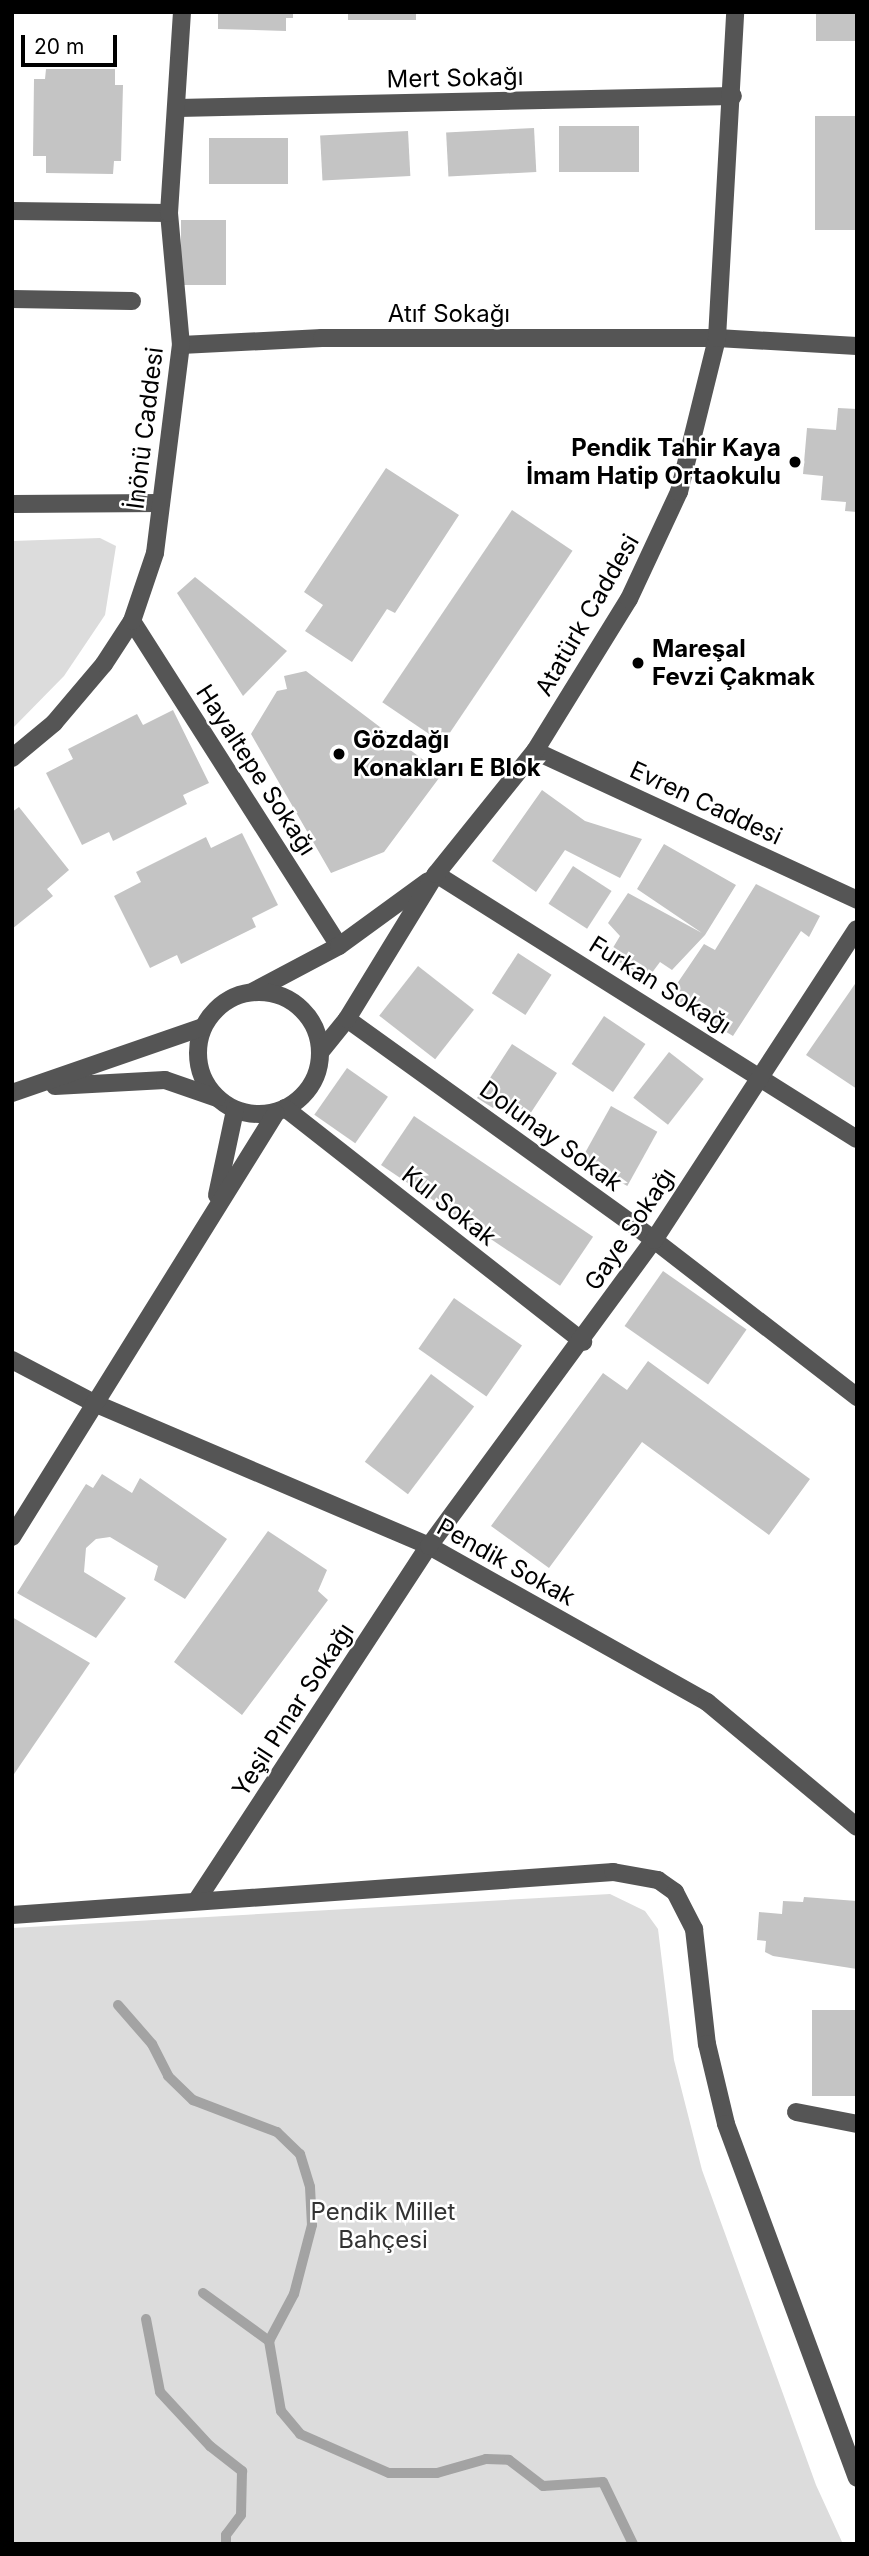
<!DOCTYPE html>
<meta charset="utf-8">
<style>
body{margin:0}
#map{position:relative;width:869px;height:2556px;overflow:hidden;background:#fff;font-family:Inter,sans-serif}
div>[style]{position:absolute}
.green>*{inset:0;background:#dcdcdc}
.stream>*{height:10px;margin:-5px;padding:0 5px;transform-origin:5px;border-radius:5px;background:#a3a3a3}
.building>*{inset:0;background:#c4c4c4;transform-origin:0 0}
.minor>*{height:18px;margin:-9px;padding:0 9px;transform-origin:9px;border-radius:9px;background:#555}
.minor>.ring{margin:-9px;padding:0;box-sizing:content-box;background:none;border:18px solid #555;border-radius:50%}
.dots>*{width:19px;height:19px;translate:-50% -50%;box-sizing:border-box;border:4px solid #fff;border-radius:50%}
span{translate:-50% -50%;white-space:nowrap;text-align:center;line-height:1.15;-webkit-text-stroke:5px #fff;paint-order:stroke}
.street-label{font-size:24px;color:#000}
.poi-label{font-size:24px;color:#000;font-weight:700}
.right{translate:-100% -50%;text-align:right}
.left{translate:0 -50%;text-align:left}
.park-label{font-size:24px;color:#333}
.frame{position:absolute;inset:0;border:14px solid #000;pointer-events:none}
.scale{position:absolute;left:21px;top:35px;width:96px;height:32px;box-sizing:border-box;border:4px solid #000;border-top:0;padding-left:9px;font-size:21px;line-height:24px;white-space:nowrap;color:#000;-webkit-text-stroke:5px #fff;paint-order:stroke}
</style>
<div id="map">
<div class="green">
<i style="clip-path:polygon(100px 538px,116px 546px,105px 615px,64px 676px,12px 729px,12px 541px)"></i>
<i style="clip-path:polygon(610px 1894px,645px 1911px,658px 1929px,674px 2060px,702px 2170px,816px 2485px,843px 2544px,12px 2544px,12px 1928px)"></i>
</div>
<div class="stream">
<i style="left:118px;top:2005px;width:52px;rotate:48.9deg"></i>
<i style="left:152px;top:2044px;width:36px;rotate:63deg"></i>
<i style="left:168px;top:2076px;width:35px;rotate:44deg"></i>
<i style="left:193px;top:2100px;width:90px;rotate:20.9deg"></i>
<i style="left:277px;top:2132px;width:32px;rotate:44deg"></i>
<i style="left:300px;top:2154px;width:34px;rotate:73deg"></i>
<i style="left:310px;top:2187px;width:38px;rotate:87deg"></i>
<i style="left:312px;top:2225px;width:71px;rotate:104.6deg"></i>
<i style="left:294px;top:2294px;width:53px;rotate:118deg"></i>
<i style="left:203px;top:2293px;width:82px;rotate:36deg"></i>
<i style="left:269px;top:2341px;width:71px;rotate:80.3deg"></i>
<i style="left:281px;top:2411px;width:30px;rotate:50deg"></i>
<i style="left:300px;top:2434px;width:97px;rotate:23.7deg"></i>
<i style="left:389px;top:2473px;width:48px"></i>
<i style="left:437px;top:2473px;width:51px;rotate:-15.9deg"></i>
<i style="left:486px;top:2459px;width:23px;rotate:2deg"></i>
<i style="left:509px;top:2460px;width:43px;rotate:37.4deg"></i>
<i style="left:543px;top:2486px;width:60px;rotate:-3.8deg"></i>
<i style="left:603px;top:2482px;width:69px;rotate:64.2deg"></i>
<i style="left:146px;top:2319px;width:74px;rotate:79.1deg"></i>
<i style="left:160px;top:2392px;width:74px;rotate:47.2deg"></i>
<i style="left:210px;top:2446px;width:41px;rotate:38deg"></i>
<i style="left:242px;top:2471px;width:44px;rotate:91.3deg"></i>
<i style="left:241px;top:2515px;width:25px;rotate:127deg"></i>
<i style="left:226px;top:2535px;width:9px;rotate:90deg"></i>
</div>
<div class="building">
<i style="clip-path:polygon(218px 12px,293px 12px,293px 18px,286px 18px,286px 31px,218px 29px)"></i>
<i style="left:348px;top:12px;width:68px;height:8px"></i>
<i style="left:816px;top:12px;width:41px;height:29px"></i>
<i style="clip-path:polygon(46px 69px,115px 69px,115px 85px,123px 85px,121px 161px,114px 161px,113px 174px,46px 173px,46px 156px,33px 156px,34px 79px,45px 79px)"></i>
<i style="left:815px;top:116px;width:42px;height:114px"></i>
<i style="left:559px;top:126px;width:80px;height:46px"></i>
<i style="left:534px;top:128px;width:44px;height:88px;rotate:87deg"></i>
<i style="left:408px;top:131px;width:45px;height:88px;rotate:87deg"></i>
<i style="left:288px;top:138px;width:46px;height:79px;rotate:90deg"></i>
<i style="left:181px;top:220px;width:45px;height:65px"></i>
<i style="clip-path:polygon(838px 408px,857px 409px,857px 512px,845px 511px,846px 502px,821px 500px,823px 476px,803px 474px,807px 428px,836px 430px)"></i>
<i style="clip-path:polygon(386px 468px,459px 515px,395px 613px,387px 609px,352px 662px,305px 631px,323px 605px,304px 592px)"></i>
<i style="left:512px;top:510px;width:73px;height:232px;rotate:34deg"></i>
<i style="clip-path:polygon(195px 577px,287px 651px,243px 696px,177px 593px)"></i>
<i style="clip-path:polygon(306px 671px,442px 774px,384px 852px,331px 873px,251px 734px,277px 691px,287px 689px,284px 676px)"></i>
<i style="clip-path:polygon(173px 710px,209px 783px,183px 795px,187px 804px,113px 841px,109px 832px,82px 845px,46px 773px,73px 759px,68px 749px,137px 714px,143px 725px)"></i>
<i style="clip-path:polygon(542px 790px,585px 821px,642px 839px,620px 878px,565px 850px,536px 892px,492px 861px)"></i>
<i style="clip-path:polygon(19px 807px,69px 870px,47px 889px,53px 896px,12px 929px,12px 812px)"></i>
<i style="clip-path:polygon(242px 833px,278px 905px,252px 918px,256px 927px,181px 964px,177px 955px,150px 968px,114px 896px,141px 882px,136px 872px,206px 837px,211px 848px)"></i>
<i style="clip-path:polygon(664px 844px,736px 885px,705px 935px,672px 970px,660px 962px,648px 978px,608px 956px,620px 936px,608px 923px,628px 893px,702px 933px,637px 889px)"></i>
<i style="left:573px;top:866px;width:46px;height:45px;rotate:33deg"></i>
<i style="clip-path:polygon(756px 884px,820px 916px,809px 937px,801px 931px,733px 1036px,668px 997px,704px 944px,715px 950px)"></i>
<i style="left:518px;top:953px;width:40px;height:48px;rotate:33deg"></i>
<i style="left:418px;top:966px;width:71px;height:63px;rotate:38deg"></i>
<i style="clip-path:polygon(857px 981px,857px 1089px,806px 1055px)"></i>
<i style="left:604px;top:1016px;width:50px;height:58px;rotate:34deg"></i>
<i style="clip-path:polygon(512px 1044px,557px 1073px,530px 1114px,501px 1096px,493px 1108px,477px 1098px)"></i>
<i style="left:669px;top:1052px;width:44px;height:58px;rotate:38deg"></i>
<i style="left:347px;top:1068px;width:50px;height:57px;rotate:35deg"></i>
<i style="left:611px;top:1106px;width:53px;height:62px;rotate:29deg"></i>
<i style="left:414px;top:1116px;width:216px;height:59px;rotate:34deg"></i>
<i style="left:663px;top:1271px;width:102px;height:67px;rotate:35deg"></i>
<i style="left:454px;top:1298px;width:83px;height:62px;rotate:35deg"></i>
<i style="clip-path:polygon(648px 1361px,810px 1479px,769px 1535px,642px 1442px,549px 1568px,491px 1526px,603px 1373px,627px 1390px)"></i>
<i style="left:431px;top:1374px;width:54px;height:110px;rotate:37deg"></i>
<i style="clip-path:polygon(102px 1474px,132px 1493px,140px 1478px,227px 1539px,185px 1599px,154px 1580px,158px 1566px,110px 1537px,96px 1539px,86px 1548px,84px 1572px,126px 1598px,96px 1638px,17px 1593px,86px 1484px,93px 1488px)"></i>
<i style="clip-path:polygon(268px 1531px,327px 1570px,318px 1591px,328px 1600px,242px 1715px,174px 1662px)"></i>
<i style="clip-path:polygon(12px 1617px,90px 1663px,12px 1777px)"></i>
<i style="clip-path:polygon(804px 1897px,857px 1901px,857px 1969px,773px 1956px,765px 1952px,766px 1941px,757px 1940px,759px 1912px,782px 1914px,783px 1901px,803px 1902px)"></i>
<i style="left:857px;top:2010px;width:86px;height:45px;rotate:90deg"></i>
</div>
<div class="minor">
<i style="left:178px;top:108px;width:555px;rotate:-1.24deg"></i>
<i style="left:12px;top:211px;width:157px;rotate:0.7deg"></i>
<i style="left:12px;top:299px;width:120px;rotate:1deg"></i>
<i style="left:181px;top:345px;width:141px;rotate:-2.8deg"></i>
<i style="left:322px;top:338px;width:395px"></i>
<i style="left:717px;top:338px;width:140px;rotate:3.3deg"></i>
<i style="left:12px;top:504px;width:149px;rotate:-0.4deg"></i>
<i style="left:132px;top:621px;width:385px;rotate:57.5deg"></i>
<i style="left:535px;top:751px;width:355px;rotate:24.8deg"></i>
<i style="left:12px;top:758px;width:55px;rotate:-39.8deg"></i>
<i style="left:54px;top:723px;width:77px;rotate:-49.7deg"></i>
<i style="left:104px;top:664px;width:51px;rotate:-56.9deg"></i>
<i style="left:132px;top:621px;width:72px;rotate:-71.3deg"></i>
<i style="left:155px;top:553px;width:210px;rotate:-82.9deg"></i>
<i style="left:181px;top:345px;width:133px;rotate:-95.2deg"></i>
<i style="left:169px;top:213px;width:201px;rotate:-86.3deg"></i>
<i style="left:436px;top:874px;width:497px;rotate:32.2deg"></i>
<i style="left:254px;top:991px;width:96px;rotate:-27.9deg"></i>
<i style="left:339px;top:946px;width:110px;rotate:-36.1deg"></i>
<i class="ring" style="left:198px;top:992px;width:104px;height:104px"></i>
<i style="left:347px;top:1019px;width:378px;rotate:35.7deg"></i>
<i style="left:654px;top:1240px;width:257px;rotate:37.7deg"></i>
<i style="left:321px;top:1051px;width:41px;rotate:-50.9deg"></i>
<i style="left:347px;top:1019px;width:170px;rotate:-58.5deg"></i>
<i style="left:436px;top:874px;width:158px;rotate:-51.2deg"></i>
<i style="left:535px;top:751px;width:179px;rotate:-58.3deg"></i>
<i style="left:629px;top:599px;width:118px;rotate:-65deg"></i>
<i style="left:679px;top:492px;width:159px;rotate:-76.1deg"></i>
<i style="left:717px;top:338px;width:326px;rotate:-86.8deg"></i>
<i style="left:55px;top:1086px;width:110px;rotate:-3.1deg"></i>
<i style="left:165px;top:1080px;width:55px;rotate:19.1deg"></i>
<i style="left:12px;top:1093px;width:202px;rotate:-19.1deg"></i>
<i style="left:285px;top:1108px;width:379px;rotate:38.1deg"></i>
<i style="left:217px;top:1195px;width:87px;rotate:-78deg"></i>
<i style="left:12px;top:1360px;width:93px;rotate:27.7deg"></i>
<i style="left:94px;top:1403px;width:364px;rotate:23.1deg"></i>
<i style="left:429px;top:1546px;width:319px;rotate:29.3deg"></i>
<i style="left:707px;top:1702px;width:195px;rotate:39.8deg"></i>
<i style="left:12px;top:1537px;width:499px;rotate:-58.1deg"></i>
<i style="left:197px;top:1900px;width:423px;rotate:-56.8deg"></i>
<i style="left:429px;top:1546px;width:380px;rotate:-53.7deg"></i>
<i style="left:654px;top:1240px;width:371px;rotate:-56.9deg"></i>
<i style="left:12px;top:1915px;width:603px;rotate:-4.09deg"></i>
<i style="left:613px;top:1872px;width:46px;rotate:10.1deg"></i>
<i style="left:658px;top:1880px;width:21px;rotate:35deg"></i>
<i style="left:675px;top:1892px;width:42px;rotate:62.8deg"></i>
<i style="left:694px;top:1929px;width:116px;rotate:83.6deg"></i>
<i style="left:707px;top:2044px;width:82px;rotate:76.6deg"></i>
<i style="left:726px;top:2124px;width:377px;rotate:69.7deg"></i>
<i style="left:796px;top:2112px;width:62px;rotate:11.1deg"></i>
</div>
<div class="dots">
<i style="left:795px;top:462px;background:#000"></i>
<i style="left:638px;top:663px;background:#000"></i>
<i style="left:339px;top:754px;background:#000"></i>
</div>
<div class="street-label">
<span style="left:455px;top:78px;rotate:-1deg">Mert Sokağı</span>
<span style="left:449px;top:314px">Atıf Sokağı</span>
<span style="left:145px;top:428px;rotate:-83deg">İnönü Caddesi</span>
<span style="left:587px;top:615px;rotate:-60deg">Atatürk Caddesi</span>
<span style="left:256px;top:770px;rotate:57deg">Hayaltepe Sokağı</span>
<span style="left:706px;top:803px;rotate:25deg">Evren Caddesi</span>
<span style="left:660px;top:985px;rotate:32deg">Furkan Sokağı</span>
<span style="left:551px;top:1136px;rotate:36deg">Dolunay Sokak</span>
<span style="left:449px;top:1206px;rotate:38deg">Kul Sokak</span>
<span style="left:630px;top:1229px;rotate:-56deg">Gaye Sokağı</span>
<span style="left:506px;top:1562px;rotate:29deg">Pendik Sokak</span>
<span style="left:293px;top:1710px;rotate:-57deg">Yeşil Pınar Sokağı</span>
</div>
<div class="poi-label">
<span class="right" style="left:781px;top:462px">Pendik Tahir Kaya<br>İmam Hatip Ortaokulu</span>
<span class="left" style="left:652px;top:663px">Mareşal<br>Fevzi̇ Çakmak</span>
<span class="left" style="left:353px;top:754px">Gözdağı<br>Konakları E Blok</span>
</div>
<div class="park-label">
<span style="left:383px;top:2226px">Pendik Millet<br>Bahçesi</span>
</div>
<div class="frame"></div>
<div class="scale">20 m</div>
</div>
